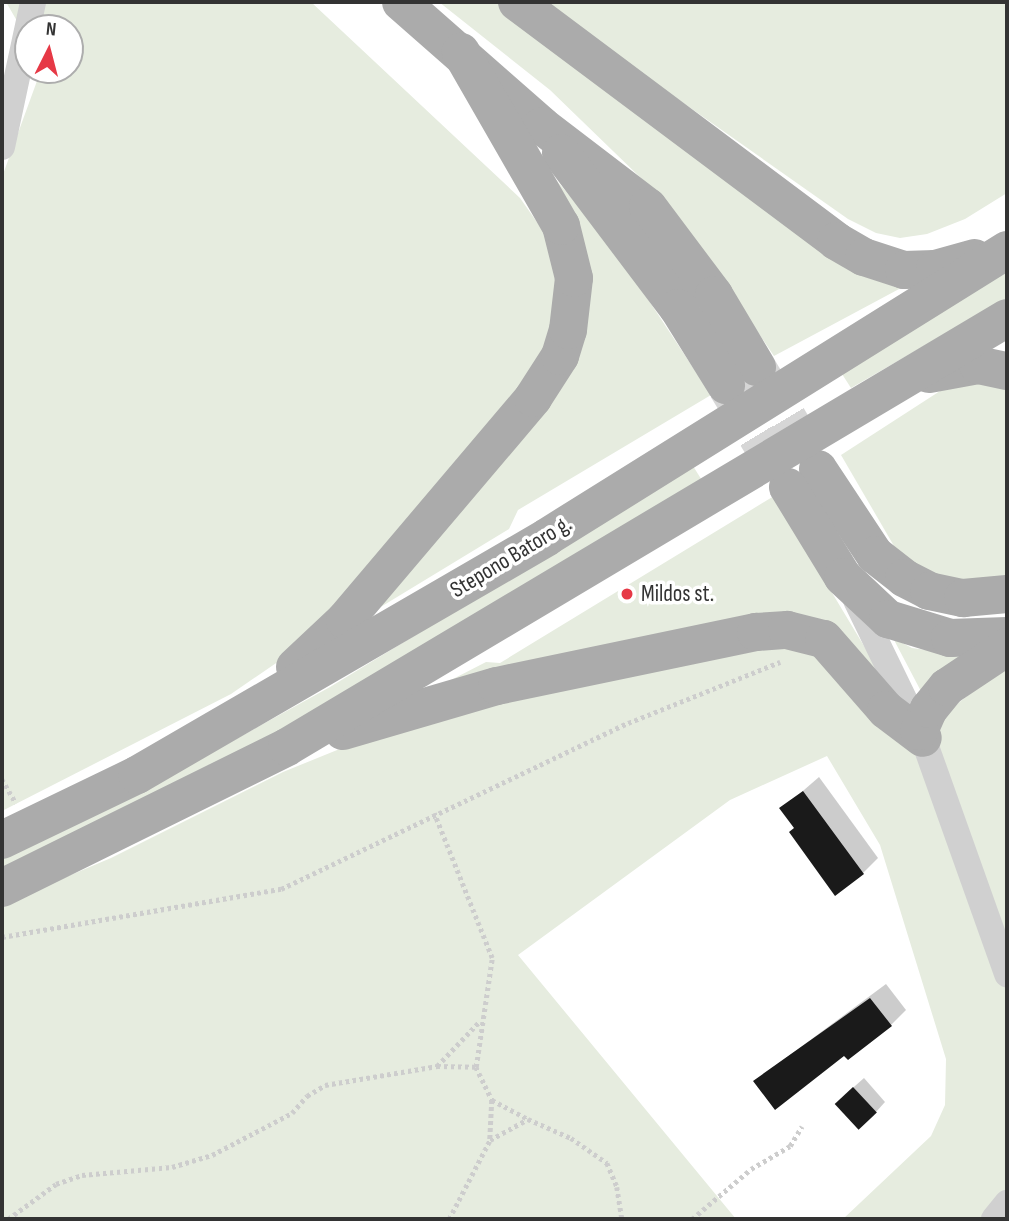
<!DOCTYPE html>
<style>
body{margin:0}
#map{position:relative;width:1009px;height:1221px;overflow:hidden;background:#fff;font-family:"Sofia Sans Condensed",sans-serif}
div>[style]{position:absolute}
.green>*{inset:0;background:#e6ecdf}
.shadow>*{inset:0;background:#0003}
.building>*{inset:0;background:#1a1a1a;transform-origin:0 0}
.primary-tunnel>*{height:38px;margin-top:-19px;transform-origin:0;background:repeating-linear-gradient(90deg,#d6d6d6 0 38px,transparent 0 57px)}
.path>*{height:4.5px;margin-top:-2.25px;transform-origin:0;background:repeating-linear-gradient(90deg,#cdcdcd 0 3.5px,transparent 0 7px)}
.street>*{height:26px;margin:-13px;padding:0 13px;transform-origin:13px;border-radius:13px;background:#d0d0d0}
.primary>*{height:38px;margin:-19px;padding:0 19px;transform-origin:19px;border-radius:19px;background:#ababab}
.dots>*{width:19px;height:19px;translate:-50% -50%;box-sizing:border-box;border:4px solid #fff;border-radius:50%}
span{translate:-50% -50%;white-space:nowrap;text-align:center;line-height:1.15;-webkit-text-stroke:7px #fff;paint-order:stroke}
.street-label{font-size:23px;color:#333}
.poi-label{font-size:23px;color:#333}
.left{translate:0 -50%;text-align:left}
.frame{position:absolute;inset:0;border:4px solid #333;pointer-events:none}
.north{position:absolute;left:14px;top:14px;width:70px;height:70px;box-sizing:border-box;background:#fff;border:2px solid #adadad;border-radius:50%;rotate:6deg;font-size:19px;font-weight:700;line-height:28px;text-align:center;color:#333}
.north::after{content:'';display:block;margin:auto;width:24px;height:32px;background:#e63946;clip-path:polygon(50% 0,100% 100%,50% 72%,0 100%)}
</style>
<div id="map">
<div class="green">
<i style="clip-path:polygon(6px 2px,311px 2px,520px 198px,558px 252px,553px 346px,301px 646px,231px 694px,2px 811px,2px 177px,41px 70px,70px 70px,70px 28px,28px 28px,28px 40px)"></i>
<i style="clip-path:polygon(439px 2px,495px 2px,508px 8px,914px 281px,774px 356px,700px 247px,645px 182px,550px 90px)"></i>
<i style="clip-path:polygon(540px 2px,1007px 2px,1007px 193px,965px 219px,927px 234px,900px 238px,876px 233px,848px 219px)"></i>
<i style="clip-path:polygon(532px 152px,613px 246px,711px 395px,518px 510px,509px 529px,351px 625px,573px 341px)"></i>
<i style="clip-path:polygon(1007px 268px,1007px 298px,851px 388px,842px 374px)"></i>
<i style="clip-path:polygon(977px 380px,1007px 388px,1007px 576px,948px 581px,920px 570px,894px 546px,841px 455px,940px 391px)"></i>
<i style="clip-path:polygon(693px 466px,703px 482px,171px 794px,2px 873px,2px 855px,182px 769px,330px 687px)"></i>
<i style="clip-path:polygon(774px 496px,897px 701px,830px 633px,418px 697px,486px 662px,500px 663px)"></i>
<i style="clip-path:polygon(893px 638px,912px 648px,970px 656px,924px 697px)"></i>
<i style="clip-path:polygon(795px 643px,939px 718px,1007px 665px,1007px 1219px,843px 1219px,931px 1136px,945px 1105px,946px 1059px,880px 845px,827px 756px,730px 800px,518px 955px,736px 1219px,2px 1219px,2px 904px,111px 858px,283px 772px,411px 720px)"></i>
</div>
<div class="shadow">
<i style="clip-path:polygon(819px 777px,878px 858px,863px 873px,796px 828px,782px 809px)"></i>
<i style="clip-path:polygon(886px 984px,906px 1010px,891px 1025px,844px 1053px,755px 1081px)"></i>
<i style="clip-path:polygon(864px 1078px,885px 1102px,876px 1112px,846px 1094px)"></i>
</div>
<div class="building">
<i style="clip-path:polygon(803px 791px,864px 874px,835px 896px,789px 832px,794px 828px,779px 808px)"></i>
<i style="clip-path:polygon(870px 998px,892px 1026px,848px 1060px,844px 1056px,775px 1110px,753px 1081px)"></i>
<i style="left:853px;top:1087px;width:35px;height:25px;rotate:47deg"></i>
</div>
<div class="primary-tunnel">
<i style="left:758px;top:369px;width:117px;rotate:59deg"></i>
<i style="left:727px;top:387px;width:117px;rotate:58.6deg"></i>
</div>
<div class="path">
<i style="left:2px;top:779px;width:28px;rotate:60deg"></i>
<i style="left:2px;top:937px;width:283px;rotate:-9.8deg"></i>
<i style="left:281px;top:889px;width:385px;rotate:-25.6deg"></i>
<i style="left:628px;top:723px;width:164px;rotate:-21.9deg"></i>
<i style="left:437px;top:1066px;width:61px;rotate:-46.3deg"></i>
<i style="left:476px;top:1067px;width:37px;rotate:64deg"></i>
<i style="left:492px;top:1100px;width:40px;rotate:92.9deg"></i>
<i style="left:492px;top:1100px;width:41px;rotate:27.8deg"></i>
<i style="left:8px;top:1219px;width:59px;rotate:-36.1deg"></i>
<i style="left:56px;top:1184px;width:28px;rotate:-19deg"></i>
<i style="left:82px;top:1175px;width:90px;rotate:-5.1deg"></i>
<i style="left:172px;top:1167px;width:42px;rotate:-16.7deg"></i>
<i style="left:212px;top:1155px;width:90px;rotate:-27.7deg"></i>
<i style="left:292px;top:1113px;width:23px;rotate:-49deg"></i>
<i style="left:307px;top:1096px;width:21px;rotate:-31deg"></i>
<i style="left:325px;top:1085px;width:114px;rotate:-9.6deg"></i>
<i style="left:437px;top:1066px;width:39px;rotate:1deg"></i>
<i style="left:476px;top:1067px;width:110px;rotate:-81.6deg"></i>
<i style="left:492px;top:958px;width:156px;rotate:-111.8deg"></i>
<i style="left:449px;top:1219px;width:89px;rotate:-62.6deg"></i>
<i style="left:490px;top:1140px;width:43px;rotate:-28.9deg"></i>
<i style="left:528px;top:1119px;width:47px;rotate:23.8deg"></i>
<i style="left:571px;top:1138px;width:44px;rotate:34.8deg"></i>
<i style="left:607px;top:1163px;width:26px;rotate:67deg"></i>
<i style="left:617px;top:1187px;width:32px;rotate:81deg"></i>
<i style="left:692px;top:1219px;width:77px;rotate:-40.3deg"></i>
<i style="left:751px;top:1169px;width:45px;rotate:-30.5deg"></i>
<i style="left:790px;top:1146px;width:23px;rotate:-59deg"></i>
</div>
<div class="street">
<i style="left:2px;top:147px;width:148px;rotate:-77.9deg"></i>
<i style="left:856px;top:600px;width:153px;rotate:64.1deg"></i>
<i style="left:923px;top:738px;width:251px;rotate:70.4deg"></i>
<i style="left:994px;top:1219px;width:21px;rotate:-51deg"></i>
</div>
<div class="primary">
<i style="left:401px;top:2px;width:188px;rotate:41.3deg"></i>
<i style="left:542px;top:126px;width:133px;rotate:37.4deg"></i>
<i style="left:648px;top:207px;width:110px;rotate:53.1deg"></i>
<i style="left:714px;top:295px;width:84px;rotate:59.2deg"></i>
<i style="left:517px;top:2px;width:399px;rotate:36.8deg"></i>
<i style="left:836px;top:241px;width:32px;rotate:30deg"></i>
<i style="left:864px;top:257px;width:42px;rotate:18deg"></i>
<i style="left:904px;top:270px;width:31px;rotate:-2deg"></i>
<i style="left:935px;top:269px;width:41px;rotate:-15.4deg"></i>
<i style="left:561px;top:153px;width:194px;rotate:53deg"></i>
<i style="left:678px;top:308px;width:91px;rotate:58.1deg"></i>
<i style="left:929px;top:374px;width:50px;rotate:-10.4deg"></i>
<i style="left:978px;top:365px;width:30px;rotate:12deg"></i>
<i style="left:818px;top:469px;width:103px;rotate:56.5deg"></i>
<i style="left:875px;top:555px;width:37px;rotate:38deg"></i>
<i style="left:904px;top:578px;width:28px;rotate:27deg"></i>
<i style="left:929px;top:591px;width:35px;rotate:12deg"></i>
<i style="left:963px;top:598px;width:44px;rotate:-5.2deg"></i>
<i style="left:788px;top:487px;width:105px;rotate:58.6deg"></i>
<i style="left:843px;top:577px;width:62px;rotate:43deg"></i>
<i style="left:888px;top:619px;width:65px;rotate:17deg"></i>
<i style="left:950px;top:638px;width:57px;rotate:-2deg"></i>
<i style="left:295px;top:667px;width:69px;rotate:-43.2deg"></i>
<i style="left:345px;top:620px;width:291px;rotate:-49.7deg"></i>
<i style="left:533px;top:398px;width:50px;rotate:-57.3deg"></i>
<i style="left:560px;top:356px;width:27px;rotate:-73deg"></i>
<i style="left:568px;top:330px;width:52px;rotate:-83.4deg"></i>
<i style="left:574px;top:278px;width:54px;rotate:-104deg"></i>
<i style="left:561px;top:226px;width:201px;rotate:-119.9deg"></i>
<i style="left:343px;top:731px;width:160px;rotate:-16.3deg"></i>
<i style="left:497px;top:686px;width:265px;rotate:-11.8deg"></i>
<i style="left:756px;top:632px;width:31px;rotate:-4deg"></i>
<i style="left:787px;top:630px;width:38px;rotate:14deg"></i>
<i style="left:824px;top:639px;width:94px;rotate:48.9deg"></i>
<i style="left:886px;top:710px;width:46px;rotate:37.1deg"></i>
<i style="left:919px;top:731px;width:24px;rotate:-66deg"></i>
<i style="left:929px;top:709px;width:28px;rotate:-51deg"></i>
<i style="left:947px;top:687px;width:72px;rotate:-33.7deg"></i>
<i style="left:2px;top:840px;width:150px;rotate:-25.7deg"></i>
<i style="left:137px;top:775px;width:474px;rotate:-30.1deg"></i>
<i style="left:547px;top:537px;width:542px;rotate:-31.96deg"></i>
<i style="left:2px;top:888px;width:318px;rotate:-26.3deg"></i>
<i style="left:287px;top:747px;width:838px;rotate:-30.79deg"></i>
</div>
<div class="dots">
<i style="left:627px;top:594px;background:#e63946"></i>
</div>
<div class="street-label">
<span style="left:511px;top:557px;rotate:-31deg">Stepono Batoro g.</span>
</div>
<div class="poi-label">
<span class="left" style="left:641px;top:594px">Mildos st.</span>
</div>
<div class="frame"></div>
<div class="north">N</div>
</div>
